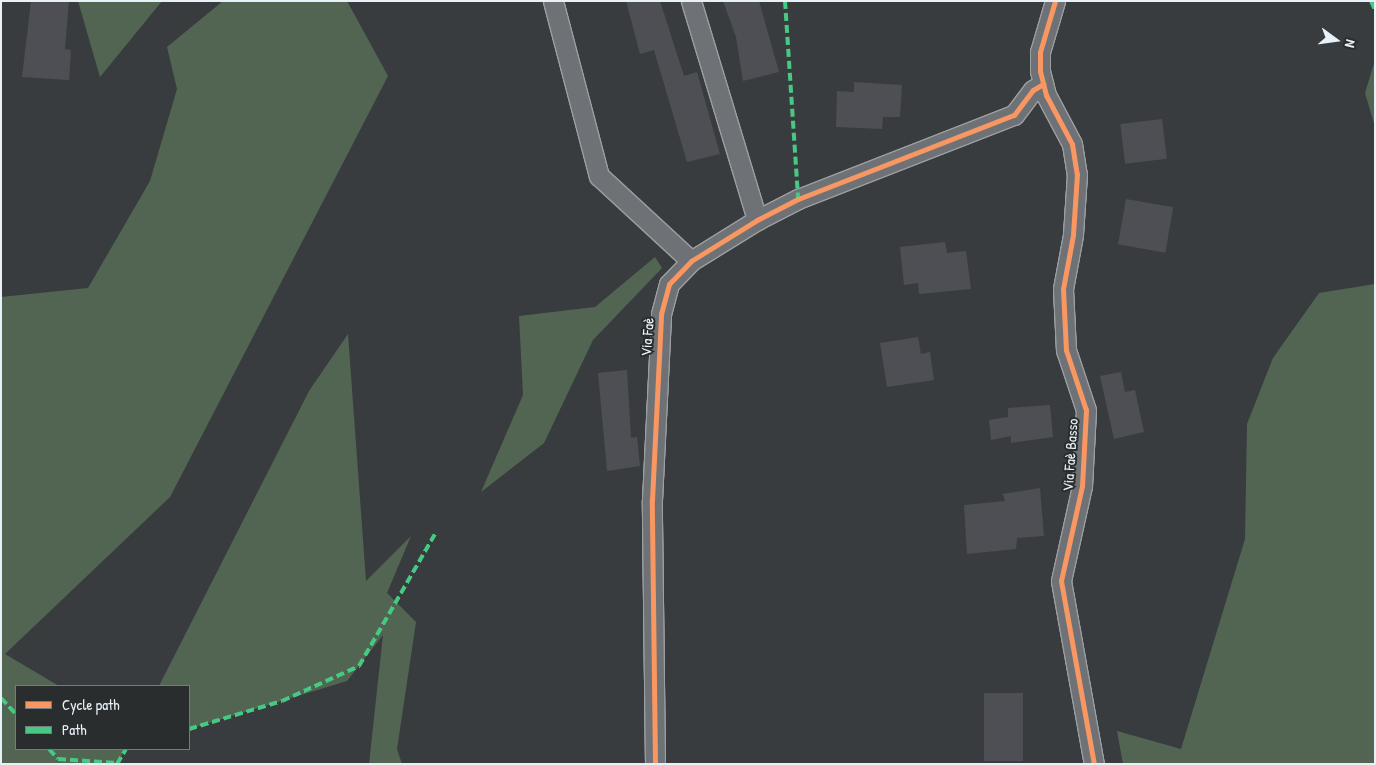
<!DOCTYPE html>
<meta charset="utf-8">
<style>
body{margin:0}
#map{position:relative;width:1376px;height:765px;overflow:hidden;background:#393c3f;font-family:"Patrick Hand",sans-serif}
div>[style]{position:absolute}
.green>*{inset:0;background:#526553}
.building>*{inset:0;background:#4d4f54;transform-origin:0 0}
.roads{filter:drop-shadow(1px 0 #9c9fa2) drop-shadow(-1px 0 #9c9fa2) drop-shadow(0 1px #9c9fa2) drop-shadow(0 -1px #9c9fa2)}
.street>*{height:19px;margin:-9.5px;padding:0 9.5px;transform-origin:9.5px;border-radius:9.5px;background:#6e7276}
.quiet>*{height:4px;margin-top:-2px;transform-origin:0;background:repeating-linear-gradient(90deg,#46c982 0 8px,transparent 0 12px)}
.cycleway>*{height:5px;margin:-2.5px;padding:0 2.5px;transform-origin:2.5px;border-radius:2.5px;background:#f99763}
span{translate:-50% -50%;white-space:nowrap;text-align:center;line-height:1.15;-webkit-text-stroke:4px #2a2d2e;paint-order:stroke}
.street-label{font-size:15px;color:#e8f1f8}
.frame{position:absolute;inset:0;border:2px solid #e8f1f8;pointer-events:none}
.legend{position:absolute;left:15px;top:685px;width:175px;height:65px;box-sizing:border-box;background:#2a2d2e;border:1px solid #767b7f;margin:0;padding:6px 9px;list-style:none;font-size:15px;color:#e8f1f8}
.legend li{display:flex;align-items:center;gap:10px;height:25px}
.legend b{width:25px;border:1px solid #767b7f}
.north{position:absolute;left:1311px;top:15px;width:50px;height:50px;-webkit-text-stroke:4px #2a2d2e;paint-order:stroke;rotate:104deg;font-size:14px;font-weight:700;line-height:20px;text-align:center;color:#e8f1f8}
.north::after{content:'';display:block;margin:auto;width:18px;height:22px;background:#e8f1f8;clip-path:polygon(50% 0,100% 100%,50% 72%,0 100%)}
</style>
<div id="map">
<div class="green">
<i style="clip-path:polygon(78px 1px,162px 1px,100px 77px)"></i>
<i style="clip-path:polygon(223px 1px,347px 1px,388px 76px,170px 497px,5px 654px,59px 686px,16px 686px,16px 749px,125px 749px,118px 764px,1px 764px,1px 297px,88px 288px,150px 181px,177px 89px,167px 47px)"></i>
<i style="clip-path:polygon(1375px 60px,1375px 127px,1365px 93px)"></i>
<i style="clip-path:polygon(655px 257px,662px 268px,593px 340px,544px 443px,481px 492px,523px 395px,519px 316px,595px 307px)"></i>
<i style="clip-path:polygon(1375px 284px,1375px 764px,1123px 764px,1117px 731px,1181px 749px,1245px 539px,1247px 424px,1273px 358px,1319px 293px)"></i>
<i style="clip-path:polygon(348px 334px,366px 581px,411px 536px,387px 593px,416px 622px,397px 749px,402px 764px,369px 764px,383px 635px,347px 681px,189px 729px,189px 686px,159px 686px,309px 391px)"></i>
</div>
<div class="building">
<i style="clip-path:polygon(31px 1px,69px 1px,65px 49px,71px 50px,69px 80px,22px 77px)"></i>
<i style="clip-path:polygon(626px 1px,660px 1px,684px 76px,697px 72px,720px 154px,687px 162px,654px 50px,640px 54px)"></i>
<i style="clip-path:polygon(723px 1px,759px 1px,779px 72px,743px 81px,736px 37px)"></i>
<i style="clip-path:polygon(854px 82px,902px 85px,900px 117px,883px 117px,882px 129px,836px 127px,837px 91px,854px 92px)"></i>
<i style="left:1162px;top:119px;width:40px;height:42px;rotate:83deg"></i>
<i style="left:1126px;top:199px;width:48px;height:46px;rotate:10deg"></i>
<i style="clip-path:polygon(945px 242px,947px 253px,966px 251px,971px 289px,919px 294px,918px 283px,904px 285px,900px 247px)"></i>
<i style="clip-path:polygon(918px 337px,921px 354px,930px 352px,934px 380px,887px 387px,880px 343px)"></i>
<i style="clip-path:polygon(627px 370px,631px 438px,637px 437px,640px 466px,607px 471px,598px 373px)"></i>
<i style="clip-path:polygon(1121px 372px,1125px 392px,1135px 390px,1144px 432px,1114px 439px,1100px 376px)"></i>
<i style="clip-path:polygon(1050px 405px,1053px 437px,1011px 443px,1011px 436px,991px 440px,989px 420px,1008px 417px,1008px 408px)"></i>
<i style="clip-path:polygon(1040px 488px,1044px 536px,1017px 538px,1016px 549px,967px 554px,964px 505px,1005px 501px,1003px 494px)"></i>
<i style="left:984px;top:693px;width:39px;height:68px"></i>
</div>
<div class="roads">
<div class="street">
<i style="left:553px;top:1px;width:181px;rotate:75.3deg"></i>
<i style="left:599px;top:176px;width:125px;rotate:42.7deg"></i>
<i style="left:691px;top:1px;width:229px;rotate:73.2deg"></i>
<i style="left:1055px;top:1px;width:53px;rotate:106.4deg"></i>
<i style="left:1040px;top:52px;width:19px;rotate:90deg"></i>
<i style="left:1040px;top:71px;width:25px;rotate:76deg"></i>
<i style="left:1046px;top:95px;width:55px;rotate:62deg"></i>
<i style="left:1072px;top:144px;width:30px;rotate:81deg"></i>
<i style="left:1077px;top:174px;width:61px;rotate:93.8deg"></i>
<i style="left:1073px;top:235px;width:55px;rotate:100.5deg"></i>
<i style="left:1063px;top:289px;width:61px;rotate:87.2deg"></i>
<i style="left:1066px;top:350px;width:63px;rotate:71.6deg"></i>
<i style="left:1086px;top:410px;width:76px;rotate:93deg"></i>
<i style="left:1082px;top:486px;width:97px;rotate:102.5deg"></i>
<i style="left:1061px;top:581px;width:186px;rotate:79.8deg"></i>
<i style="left:655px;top:764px;width:264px;rotate:-90.7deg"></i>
<i style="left:652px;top:500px;width:186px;rotate:-87.2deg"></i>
<i style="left:661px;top:314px;width:31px;rotate:-75deg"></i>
<i style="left:669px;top:284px;width:32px;rotate:-46deg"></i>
<i style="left:691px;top:261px;width:78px;rotate:-31.8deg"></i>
<i style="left:757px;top:220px;width:46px;rotate:-27.1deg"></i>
<i style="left:798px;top:199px;width:232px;rotate:-21.3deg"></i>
<i style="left:1014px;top:115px;width:31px;rotate:-53deg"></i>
<i style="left:1033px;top:90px;width:12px;rotate:-31deg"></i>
</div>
</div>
<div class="quiet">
<i style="left:785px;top:1px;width:198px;rotate:86.2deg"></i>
<i style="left:1371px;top:1px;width:10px;rotate:66deg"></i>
<i style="left:1px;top:698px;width:22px;rotate:47deg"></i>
<i style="left:189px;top:729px;width:97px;rotate:-16.8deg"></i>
<i style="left:282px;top:701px;width:85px;rotate:-24.4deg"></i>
<i style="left:359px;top:666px;width:155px;rotate:-60.1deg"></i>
<i style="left:49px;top:749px;width:13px;rotate:48deg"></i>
<i style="left:58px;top:759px;width:59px;rotate:3.9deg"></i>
<i style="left:117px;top:764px;width:17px;rotate:-59deg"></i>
</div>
<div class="cycleway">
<i style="left:1055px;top:1px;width:53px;rotate:106.4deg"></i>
<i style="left:1040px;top:52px;width:19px;rotate:90deg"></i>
<i style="left:1040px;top:71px;width:25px;rotate:76deg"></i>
<i style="left:1046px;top:95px;width:55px;rotate:62deg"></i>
<i style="left:1072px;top:144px;width:30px;rotate:81deg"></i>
<i style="left:1077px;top:174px;width:61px;rotate:93.8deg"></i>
<i style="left:1073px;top:235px;width:55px;rotate:100.5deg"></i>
<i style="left:1063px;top:289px;width:61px;rotate:87.2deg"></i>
<i style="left:1066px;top:350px;width:63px;rotate:71.6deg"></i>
<i style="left:1086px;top:410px;width:76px;rotate:93deg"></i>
<i style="left:1082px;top:486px;width:97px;rotate:102.5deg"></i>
<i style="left:1061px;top:581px;width:186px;rotate:79.8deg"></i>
<i style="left:655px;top:764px;width:264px;rotate:-90.7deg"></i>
<i style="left:652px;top:500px;width:186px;rotate:-87.2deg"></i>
<i style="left:661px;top:314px;width:31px;rotate:-75deg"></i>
<i style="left:669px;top:284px;width:32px;rotate:-46deg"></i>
<i style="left:691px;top:261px;width:78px;rotate:-31.8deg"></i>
<i style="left:757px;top:220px;width:46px;rotate:-27.1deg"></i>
<i style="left:798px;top:199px;width:232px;rotate:-21.3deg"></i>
<i style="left:1014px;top:115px;width:31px;rotate:-53deg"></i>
<i style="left:1033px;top:90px;width:12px;rotate:-31deg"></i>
</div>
<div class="street-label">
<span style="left:647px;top:337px;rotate:-86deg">Via Faè</span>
<span style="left:1070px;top:455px;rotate:-86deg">Via Faè Basso</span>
</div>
<div class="frame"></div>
<ul class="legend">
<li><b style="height:6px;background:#f99763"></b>Cycle path</li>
<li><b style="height:6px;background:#46c982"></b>Path</li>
</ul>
<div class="north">N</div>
</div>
